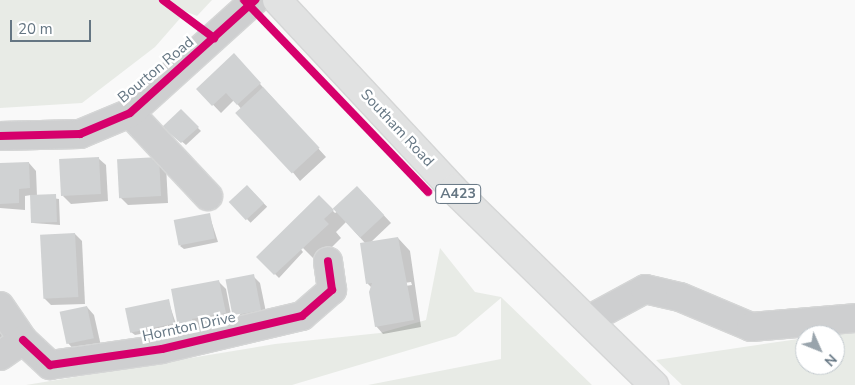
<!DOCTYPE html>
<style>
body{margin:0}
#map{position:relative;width:855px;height:385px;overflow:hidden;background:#f9f9f9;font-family:"Nunito Sans",sans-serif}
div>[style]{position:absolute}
.green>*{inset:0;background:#e8ebe6}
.shadow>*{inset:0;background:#0003;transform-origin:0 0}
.building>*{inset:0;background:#d0d2d3;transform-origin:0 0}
.roads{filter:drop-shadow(1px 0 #d5d6d6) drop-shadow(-1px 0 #d5d6d6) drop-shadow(0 1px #d5d6d6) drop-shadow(0 -1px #d5d6d6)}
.minor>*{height:28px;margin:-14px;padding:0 14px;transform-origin:14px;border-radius:14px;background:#cecfd0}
.highway>*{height:28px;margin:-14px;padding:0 14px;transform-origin:14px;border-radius:14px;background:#e1e2e2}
.cycleway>*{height:8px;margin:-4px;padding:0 4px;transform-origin:4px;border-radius:4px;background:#d6006c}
span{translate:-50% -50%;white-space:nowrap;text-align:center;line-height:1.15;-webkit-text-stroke:5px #fff;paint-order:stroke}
.shield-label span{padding:1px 4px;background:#fff;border:1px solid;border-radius:4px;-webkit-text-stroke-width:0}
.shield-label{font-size:14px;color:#657683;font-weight:700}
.street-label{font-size:15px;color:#657683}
.north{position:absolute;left:795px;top:325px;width:50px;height:50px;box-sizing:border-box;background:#fff;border:1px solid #c1c8cd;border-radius:50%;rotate:134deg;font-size:14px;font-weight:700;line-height:20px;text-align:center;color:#657683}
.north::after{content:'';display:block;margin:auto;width:18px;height:22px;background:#99a4ac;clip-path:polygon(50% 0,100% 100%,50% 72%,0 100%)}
.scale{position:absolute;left:10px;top:20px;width:81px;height:22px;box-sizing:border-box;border:2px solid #657683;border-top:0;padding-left:6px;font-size:15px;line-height:18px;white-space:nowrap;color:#657683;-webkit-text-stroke:4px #fff;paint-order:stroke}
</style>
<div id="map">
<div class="green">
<i style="clip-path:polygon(0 0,212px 0,197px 16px,172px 6px,183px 15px,155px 47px,82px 103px,0 108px)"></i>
<i style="clip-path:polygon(440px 248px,475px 292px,501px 297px,592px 385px,368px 385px,501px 359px,501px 298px,456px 336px,292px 385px,26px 385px,275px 344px,380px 333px,426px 320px)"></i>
<i style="clip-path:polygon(855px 333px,855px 385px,682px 385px,656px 360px,805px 338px,805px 365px,835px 365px,835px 335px,831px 335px)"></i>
</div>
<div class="shadow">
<i style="clip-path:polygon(234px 55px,326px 157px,300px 181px,234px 100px,221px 113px,198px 89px)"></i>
<i style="clip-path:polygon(181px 111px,201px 131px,186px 145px,168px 130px)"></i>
<i style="clip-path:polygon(98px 158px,106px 165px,108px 201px,71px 204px,63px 196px)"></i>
<i style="clip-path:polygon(158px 159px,166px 166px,168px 203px,128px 205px,121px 198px)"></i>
<i style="clip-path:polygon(29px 163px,36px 171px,37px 196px,59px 199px,60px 225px,33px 223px,31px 195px,25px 196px,25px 210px,0 208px,0 164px)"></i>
<i style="left:247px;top:186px;width:29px;height:23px;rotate:46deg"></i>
<i style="clip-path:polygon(evenodd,365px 195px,391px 223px,370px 243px,398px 238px,410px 251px,421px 327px,383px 334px,376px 326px,376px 292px,368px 284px,365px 243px,346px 222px,336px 232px,341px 238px,317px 262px,288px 233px,303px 252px,279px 278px,258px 257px,319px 197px,335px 213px,365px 195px,411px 282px,412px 285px,377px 290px,377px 287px,411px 282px)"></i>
<i style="clip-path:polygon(209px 214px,218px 242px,184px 249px,180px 246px)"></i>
<i style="clip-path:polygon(75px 234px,82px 241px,85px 304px,51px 305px,44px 298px)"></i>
<i style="clip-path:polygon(253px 276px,260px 283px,267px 317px,242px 322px,235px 315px,228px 281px)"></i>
<i style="clip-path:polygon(218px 281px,226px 289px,232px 320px,199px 326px,200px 331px,187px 334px,179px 327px)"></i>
<i style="clip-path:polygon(168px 300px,177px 327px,135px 335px,131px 332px)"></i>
<i style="clip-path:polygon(87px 307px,94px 315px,101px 346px,75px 351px,68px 343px)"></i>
<i style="clip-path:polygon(0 324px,10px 340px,0 346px)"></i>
</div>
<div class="building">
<i style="clip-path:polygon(234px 53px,261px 83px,237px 105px,226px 93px,212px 106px,196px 89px)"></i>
<i style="left:263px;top:87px;width:83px;height:38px;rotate:47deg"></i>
<i style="clip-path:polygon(181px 109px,199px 127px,181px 143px,162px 127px)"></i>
<i style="left:99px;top:157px;width:37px;height:40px;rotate:87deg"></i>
<i style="left:159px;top:157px;width:39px;height:42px;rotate:87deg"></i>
<i style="clip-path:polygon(29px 162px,30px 188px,19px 189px,19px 203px,0 204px,0 163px)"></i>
<i style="left:247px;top:185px;width:25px;height:25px;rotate:47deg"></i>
<i style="left:357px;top:186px;width:40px;height:33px;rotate:47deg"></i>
<i style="left:56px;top:194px;width:28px;height:26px;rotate:88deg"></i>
<i style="clip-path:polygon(319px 195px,334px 210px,324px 219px,329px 224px,274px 275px,256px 257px)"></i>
<i style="left:210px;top:213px;width:26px;height:37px;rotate:79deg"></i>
<i style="left:75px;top:233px;width:64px;height:35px;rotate:87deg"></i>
<i style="clip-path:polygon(398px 237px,414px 320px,375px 327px,369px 292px,372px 283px,366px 284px,360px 243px)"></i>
<i style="left:254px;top:274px;width:37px;height:29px;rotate:79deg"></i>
<i style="clip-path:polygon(219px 280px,226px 313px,192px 319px,193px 324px,178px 327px,171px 289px)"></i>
<i style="left:169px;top:299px;width:25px;height:45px;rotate:78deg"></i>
<i style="left:87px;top:306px;width:33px;height:28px;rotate:78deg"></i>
</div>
<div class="roads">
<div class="minor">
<i style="left:130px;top:113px;width:114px;rotate:46.8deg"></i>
<i style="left:0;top:136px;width:80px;rotate:-1.4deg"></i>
<i style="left:80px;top:134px;width:54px;rotate:-22.8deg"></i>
<i style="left:130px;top:113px;width:169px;rotate:-42.1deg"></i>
<i style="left:0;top:306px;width:41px;rotate:55.9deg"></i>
<i style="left:23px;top:340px;width:28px;rotate:145deg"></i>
<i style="left:588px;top:320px;width:65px;rotate:-28.5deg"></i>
<i style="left:645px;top:289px;width:36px;rotate:13deg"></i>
<i style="left:680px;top:297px;width:77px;rotate:22.9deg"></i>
<i style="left:751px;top:327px;width:104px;rotate:-4.9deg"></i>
<i style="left:23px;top:340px;width:37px;rotate:43deg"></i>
<i style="left:50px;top:365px;width:113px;rotate:-8.1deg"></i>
<i style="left:162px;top:349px;width:144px;rotate:-13.3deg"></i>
<i style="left:302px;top:316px;width:40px;rotate:-41deg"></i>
<i style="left:332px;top:290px;width:29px;rotate:-98deg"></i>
</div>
<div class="highway">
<i style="left:277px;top:0;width:258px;rotate:47deg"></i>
<i style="left:453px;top:189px;width:281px;rotate:44.3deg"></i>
</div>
</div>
<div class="cycleway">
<i style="left:163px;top:0;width:64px;rotate:36.7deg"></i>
<i style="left:244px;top:0;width:266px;rotate:46.2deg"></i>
<i style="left:0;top:136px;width:80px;rotate:-1.4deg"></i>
<i style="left:80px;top:134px;width:54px;rotate:-22.8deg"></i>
<i style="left:130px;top:113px;width:169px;rotate:-42.1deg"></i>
<i style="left:23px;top:340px;width:37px;rotate:43deg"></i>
<i style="left:50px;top:365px;width:113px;rotate:-8.1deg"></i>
<i style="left:162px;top:349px;width:144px;rotate:-13.3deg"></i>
<i style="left:302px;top:316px;width:40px;rotate:-41deg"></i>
<i style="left:332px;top:290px;width:29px;rotate:-98deg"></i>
</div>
<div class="shield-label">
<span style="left:458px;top:194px">A423</span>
</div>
<div class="street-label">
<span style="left:156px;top:70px;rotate:-40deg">Bourton Road</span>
<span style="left:397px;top:128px;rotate:47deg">Southam Road</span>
<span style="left:189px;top:327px;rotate:-12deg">Hornton Drive</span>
</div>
<div class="north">N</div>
<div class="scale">20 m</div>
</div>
